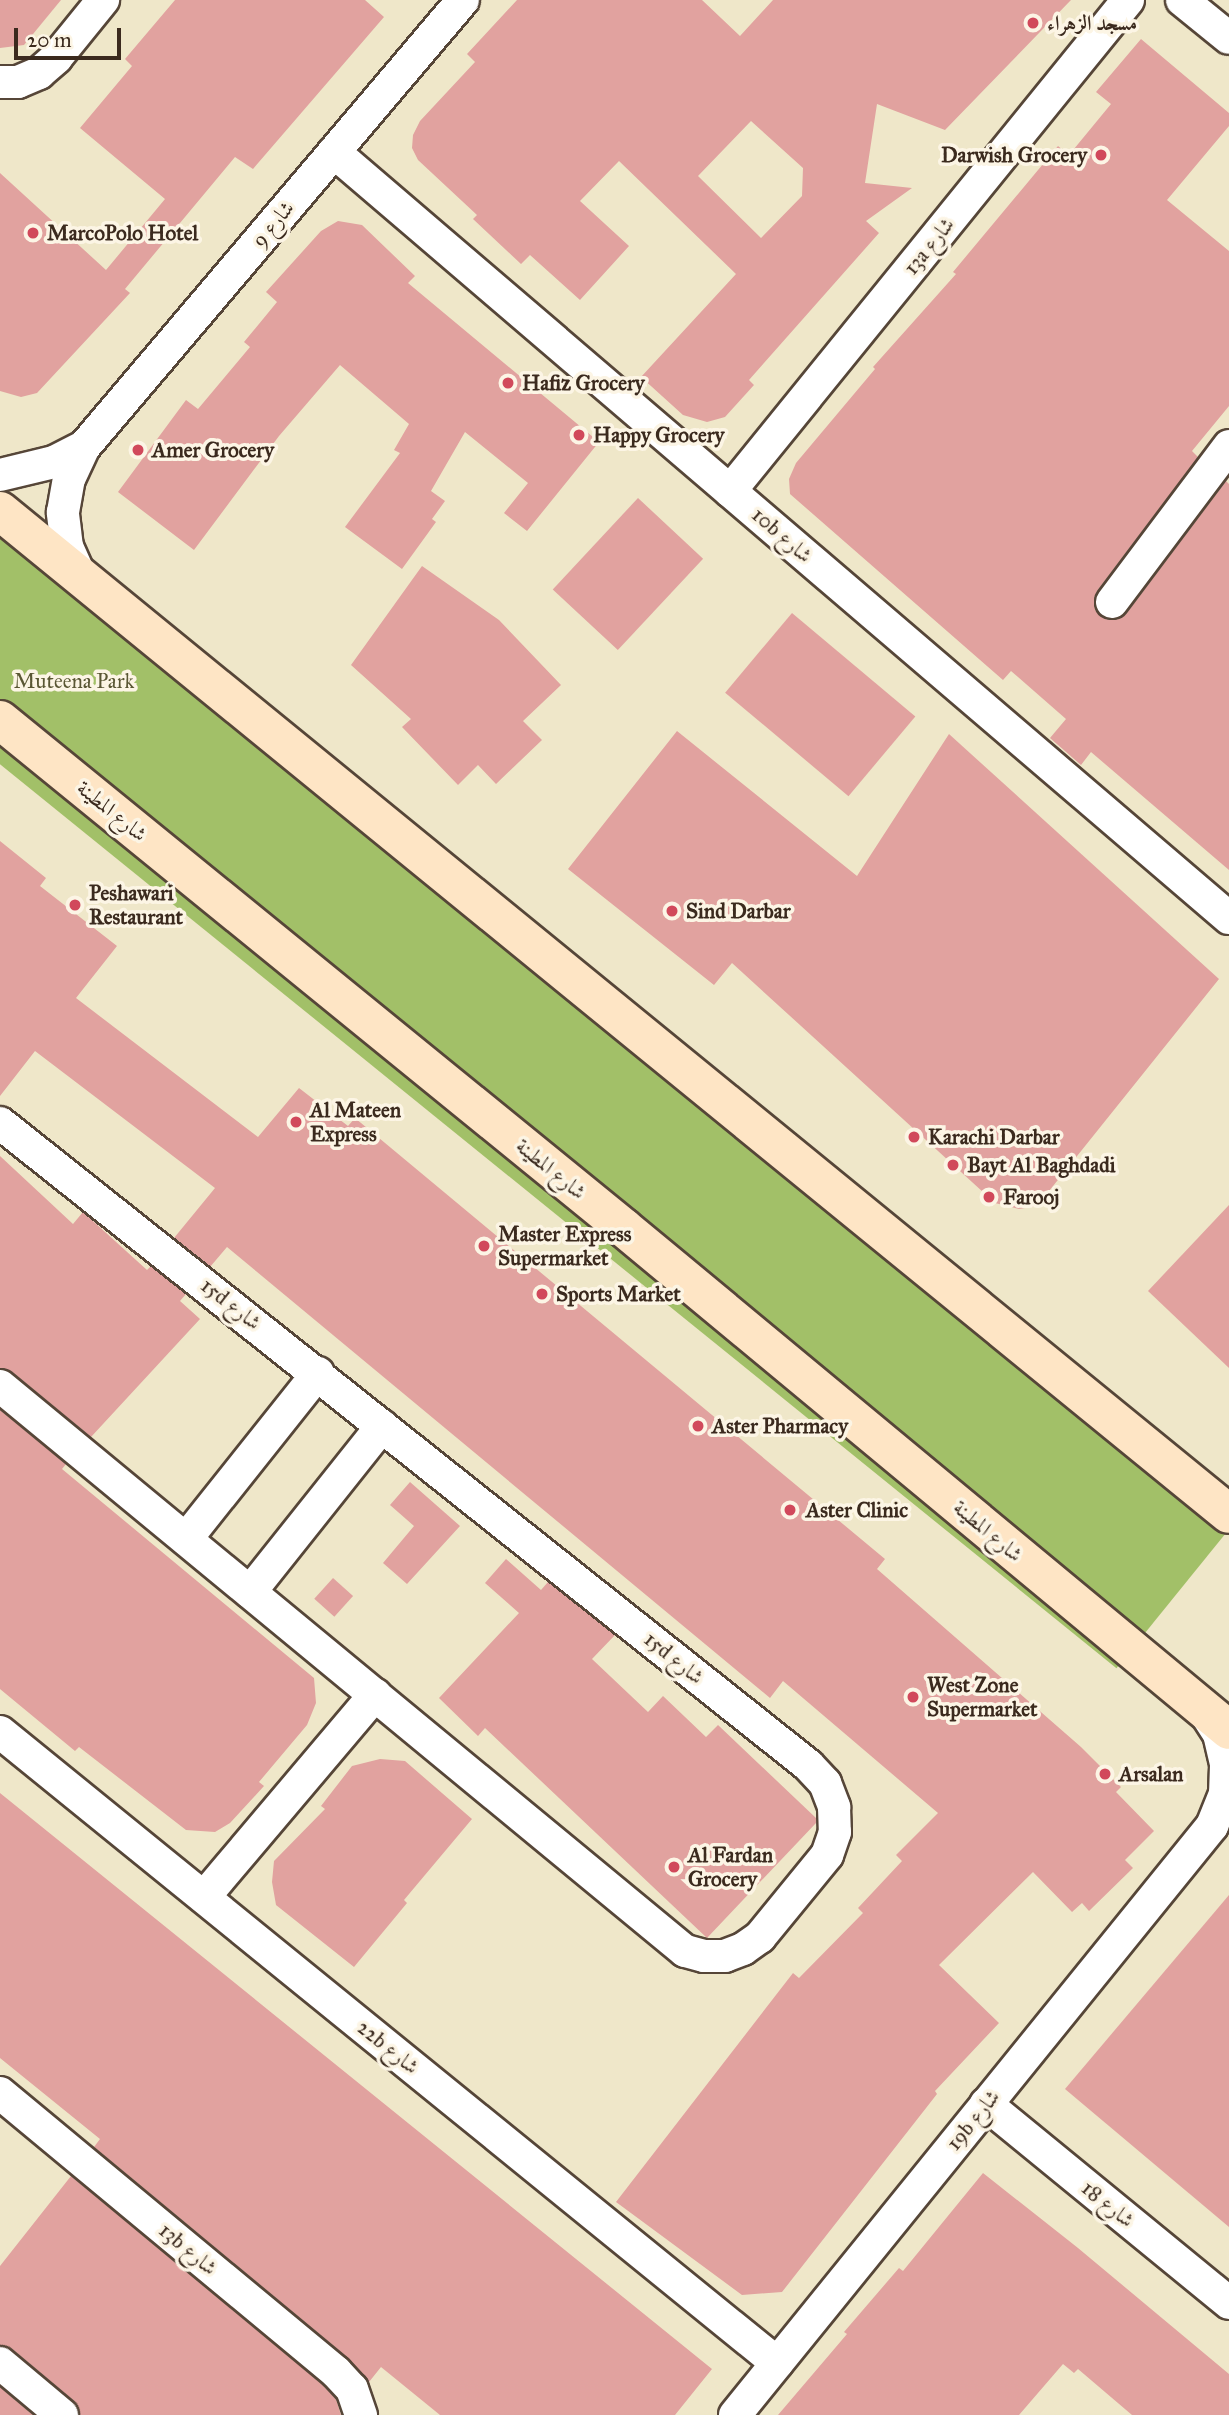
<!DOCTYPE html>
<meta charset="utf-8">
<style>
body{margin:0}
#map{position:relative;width:1229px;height:2415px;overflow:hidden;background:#efe7c9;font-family:"IM FELL Great Primer",Amiri,serif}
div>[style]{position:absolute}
.green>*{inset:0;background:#a2c068;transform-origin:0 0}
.building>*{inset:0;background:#e1a29f;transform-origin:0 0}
.roads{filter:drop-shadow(2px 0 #564638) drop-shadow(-2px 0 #564638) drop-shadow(0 2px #564638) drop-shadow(0 -2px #564638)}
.street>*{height:32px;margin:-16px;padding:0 16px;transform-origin:16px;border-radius:16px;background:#fff}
.secondary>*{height:38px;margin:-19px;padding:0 19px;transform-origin:19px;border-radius:19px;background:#fee5c5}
.dots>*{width:19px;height:19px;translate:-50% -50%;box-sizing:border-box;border:4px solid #fcf5e5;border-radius:50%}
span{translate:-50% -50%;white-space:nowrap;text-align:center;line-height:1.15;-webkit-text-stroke:7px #fcf5e5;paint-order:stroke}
.poi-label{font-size:21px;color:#3b2a1e;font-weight:700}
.left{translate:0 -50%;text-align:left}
.right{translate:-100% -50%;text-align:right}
.street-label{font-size:21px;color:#3b2a1e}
.park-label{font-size:21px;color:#5a5734}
.scale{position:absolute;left:14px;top:28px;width:107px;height:32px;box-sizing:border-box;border:4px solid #3b2a1e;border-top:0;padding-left:9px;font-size:21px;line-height:24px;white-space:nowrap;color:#3b2a1e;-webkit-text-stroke:5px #fcf5e5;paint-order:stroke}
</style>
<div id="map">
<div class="green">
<i style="left:0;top:530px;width:1584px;height:182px;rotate:39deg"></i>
</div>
<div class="building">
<i style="clip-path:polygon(0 0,61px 0,24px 45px,0 48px)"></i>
<i style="clip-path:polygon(175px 0,365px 0,384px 17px,253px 169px,235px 157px,125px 289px,130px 293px,37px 393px,21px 397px,0 391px,0 173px,106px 270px,165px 199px,80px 128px,132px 66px,125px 59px)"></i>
<i style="clip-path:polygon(evenodd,517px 0,702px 0,740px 36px,773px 0,1071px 0,945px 130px,877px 104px,865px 183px,912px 188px,866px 221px,879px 233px,749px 380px,754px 385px,725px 417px,707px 422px,683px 415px,641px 377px,736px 274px,619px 161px,580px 201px,629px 246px,580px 300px,530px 255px,521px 264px,473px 219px,477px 215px,418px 160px,412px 148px,413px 135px,420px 121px,475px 62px,467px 54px,517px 0,751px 121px,803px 168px,802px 196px,761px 238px,698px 176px,751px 121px)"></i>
<i style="clip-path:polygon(1141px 39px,1229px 113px,1229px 126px,1167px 200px,1229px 251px,1229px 406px,1192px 451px,1198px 457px,1097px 591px,1094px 600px,1095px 610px,1109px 620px,1119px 619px,1126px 614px,1226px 481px,1229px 484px,1229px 870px,1091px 752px,1081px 765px,1050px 738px,1066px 719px,1011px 671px,1003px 680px,790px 494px,789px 479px,796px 463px,875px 369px,873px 367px,956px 274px,953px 272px,1058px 146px,1069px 155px,1111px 104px,1096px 92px)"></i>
<i style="clip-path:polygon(338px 221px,362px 225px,415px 276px,408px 283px,599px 442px,527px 531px,504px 513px,528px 483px,465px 432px,431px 491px,445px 501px,432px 519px,436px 522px,402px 569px,345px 527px,400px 453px,394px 450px,409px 424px,340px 365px,279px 436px,194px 550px,118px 492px,186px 400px,198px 409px,250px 347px,244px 342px,277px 302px,266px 292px,321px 231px)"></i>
<i style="left:638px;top:498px;width:89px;height:125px;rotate:43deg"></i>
<i style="clip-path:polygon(422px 566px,499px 620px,561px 685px,523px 721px,542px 740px,496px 784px,478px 765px,458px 785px,402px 727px,411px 719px,351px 665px)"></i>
<i style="left:792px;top:613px;width:161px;height:104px;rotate:40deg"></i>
<i style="clip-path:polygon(677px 731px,857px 876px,949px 734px,1219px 979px,1037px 1206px,1019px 1209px,995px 1203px,732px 963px,714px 985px,568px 869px)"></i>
<i style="clip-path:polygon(0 841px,46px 878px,40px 886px,117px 946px,76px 998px,258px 1137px,299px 1088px,348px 1126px,355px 1118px,885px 1559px,877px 1569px,1081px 1747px,1121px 1787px,1116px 1792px,1154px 1831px,1125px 1860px,1133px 1868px,1089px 1911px,1082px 1903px,1072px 1912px,1033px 1872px,939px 1965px,999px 2023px,935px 2091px,937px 2094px,782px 2292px,742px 2295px,616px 2202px,793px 1973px,799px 1978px,863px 1913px,858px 1908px,902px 1861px,896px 1855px,938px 1813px,783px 1681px,770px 1698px,227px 1247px,210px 1267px,174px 1238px,215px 1188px,35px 1051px,0 1096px)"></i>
<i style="clip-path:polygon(0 1156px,73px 1224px,83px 1212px,147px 1270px,151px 1266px,186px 1294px,180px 1301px,200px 1319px,91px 1437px,12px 1372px,0 1368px)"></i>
<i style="clip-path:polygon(1229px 1205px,1229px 1368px,1148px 1291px)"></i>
<i style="clip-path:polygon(0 1410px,66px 1464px,62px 1469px,314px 1678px,316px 1703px,307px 1725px,259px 1782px,264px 1786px,230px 1823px,215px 1832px,186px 1830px,79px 1747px,75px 1751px,0 1689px)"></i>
<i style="clip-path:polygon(410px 1482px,460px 1526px,407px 1584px,383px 1563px,414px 1526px,390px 1505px)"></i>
<i style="clip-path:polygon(506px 1559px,541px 1590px,548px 1582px,615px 1635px,592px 1659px,648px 1712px,663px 1696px,706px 1737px,718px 1725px,816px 1818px,816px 1823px,707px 1938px,485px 1728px,478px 1736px,439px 1698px,519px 1613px,485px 1583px)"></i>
<i style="left:333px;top:1578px;width:27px;height:28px;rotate:42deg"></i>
<i style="clip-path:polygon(380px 1759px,405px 1761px,472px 1819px,404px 1900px,407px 1903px,354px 1967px,276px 1905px,272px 1882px,274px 1861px,325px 1809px,321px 1806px,352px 1766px)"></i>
<i style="clip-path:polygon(0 1793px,712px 2369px,675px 2415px,440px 2415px,381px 2367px,369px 2382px,348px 2358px,94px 2147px,100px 2139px,0 2058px)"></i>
<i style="clip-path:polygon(1229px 1895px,1229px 2227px,1065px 2089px)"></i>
<i style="clip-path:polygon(983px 2173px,1078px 2248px,1229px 2374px,1229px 2415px,1132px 2415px,1078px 2369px,1074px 2373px,1063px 2364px,1019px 2415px,778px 2415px,847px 2334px,844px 2332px,899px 2268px,903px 2271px)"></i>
<i style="clip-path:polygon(71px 2176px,323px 2385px,336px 2399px,341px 2415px,80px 2415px,74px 2401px,12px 2349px,0 2345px,0 2266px)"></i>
<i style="clip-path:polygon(0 2387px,33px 2415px,0 2415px)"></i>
</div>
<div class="roads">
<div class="street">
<i style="left:1182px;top:0;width:60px;rotate:39deg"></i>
<i style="left:0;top:82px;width:18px"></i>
<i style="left:18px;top:82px;width:23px;rotate:-23deg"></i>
<i style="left:39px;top:73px;width:23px;rotate:-41deg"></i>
<i style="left:56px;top:58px;width:75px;rotate:-51deg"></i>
<i style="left:334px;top:152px;width:1178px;rotate:40.56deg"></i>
<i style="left:0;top:475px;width:56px;rotate:-13.5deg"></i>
<i style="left:54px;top:462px;width:34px;rotate:-27deg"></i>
<i style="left:730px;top:491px;width:632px;rotate:-50.97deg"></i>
<i style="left:81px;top:578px;width:34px;rotate:-114deg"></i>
<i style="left:67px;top:547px;width:35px;rotate:-97deg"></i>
<i style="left:63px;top:512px;width:34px;rotate:-80deg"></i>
<i style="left:69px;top:479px;width:35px;rotate:-65deg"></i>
<i style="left:84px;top:447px;width:586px;rotate:-49.71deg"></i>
<i style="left:1112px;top:602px;width:195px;rotate:-53.1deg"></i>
<i style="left:0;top:1123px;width:1032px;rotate:38.47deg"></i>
<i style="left:808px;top:1765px;width:25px;rotate:47deg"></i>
<i style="left:825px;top:1783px;width:26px;rotate:69deg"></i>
<i style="left:834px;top:1807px;width:25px;rotate:88deg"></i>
<i style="left:835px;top:1832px;width:24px;rotate:109deg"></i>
<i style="left:827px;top:1855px;width:106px;rotate:129.3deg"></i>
<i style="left:760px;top:1937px;width:21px;rotate:145deg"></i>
<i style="left:743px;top:1949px;width:19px;rotate:159deg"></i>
<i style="left:725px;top:1956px;width:21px;rotate:180deg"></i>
<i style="left:704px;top:1956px;width:20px;rotate:-165deg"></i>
<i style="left:685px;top:1951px;width:888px;rotate:-140.48deg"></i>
<i style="left:186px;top:1539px;width:212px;rotate:-51.5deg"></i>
<i style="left:250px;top:1592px;width:212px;rotate:-51.5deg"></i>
<i style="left:0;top:1732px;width:1001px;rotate:39.08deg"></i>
<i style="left:204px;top:1897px;width:265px;rotate:-49.8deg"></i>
<i style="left:0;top:2093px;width:437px;rotate:39.7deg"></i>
<i style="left:336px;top:2372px;width:23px;rotate:47deg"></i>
<i style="left:352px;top:2389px;width:28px;rotate:71deg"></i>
<i style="left:986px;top:2104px;width:314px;rotate:39.3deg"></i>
<i style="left:0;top:2363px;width:81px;rotate:40deg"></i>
<i style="left:735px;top:2415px;width:758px;rotate:-51deg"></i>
<i style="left:1212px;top:1826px;width:35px;rotate:-68deg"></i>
<i style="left:1225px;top:1794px;width:30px;rotate:-88deg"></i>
<i style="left:1226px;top:1764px;width:31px;rotate:-103deg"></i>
<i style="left:1219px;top:1734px;width:27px;rotate:-123deg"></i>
</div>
<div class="secondary">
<i style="left:0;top:511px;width:1586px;rotate:39.22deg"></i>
<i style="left:0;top:720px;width:805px;rotate:39.15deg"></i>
<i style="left:624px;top:1228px;width:786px;rotate:39.68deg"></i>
</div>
</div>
<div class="dots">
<i style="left:1033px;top:23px;background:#d1495b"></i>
<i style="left:1101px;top:155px;background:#d1495b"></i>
<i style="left:33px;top:233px;background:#d1495b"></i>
<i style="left:508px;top:383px;background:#d1495b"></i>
<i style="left:579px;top:435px;background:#d1495b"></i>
<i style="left:138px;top:450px;background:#d1495b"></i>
<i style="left:75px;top:905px;background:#d1495b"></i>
<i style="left:672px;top:911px;background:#d1495b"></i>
<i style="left:296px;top:1122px;background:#d1495b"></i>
<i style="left:914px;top:1137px;background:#d1495b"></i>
<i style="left:953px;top:1165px;background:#d1495b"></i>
<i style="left:989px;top:1197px;background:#d1495b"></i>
<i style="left:484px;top:1246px;background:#d1495b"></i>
<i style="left:542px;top:1294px;background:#d1495b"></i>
<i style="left:698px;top:1426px;background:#d1495b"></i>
<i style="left:790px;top:1510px;background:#d1495b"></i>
<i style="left:913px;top:1697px;background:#d1495b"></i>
<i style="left:1105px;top:1774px;background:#d1495b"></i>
<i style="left:674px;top:1867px;background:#d1495b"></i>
</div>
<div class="poi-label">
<span class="left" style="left:1047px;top:23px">مسجد الزهراء</span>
<span class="right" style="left:1087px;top:155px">Darwish Grocery</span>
<span class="left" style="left:47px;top:233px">MarcoPolo Hotel</span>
<span class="left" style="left:522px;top:383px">Hafiz Grocery</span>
<span class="left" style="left:593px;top:435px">Happy Grocery</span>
<span class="left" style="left:152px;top:450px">Amer Grocery</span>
<span class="left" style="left:89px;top:905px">Peshawari<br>Restaurant</span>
<span class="left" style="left:686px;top:911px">Sind Darbar</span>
<span class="left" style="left:310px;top:1122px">Al Mateen<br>Express</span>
<span class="left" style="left:928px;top:1137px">Karachi Darbar</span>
<span class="left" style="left:967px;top:1165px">Bayt Al Baghdadi</span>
<span class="left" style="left:1003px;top:1197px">Farooj</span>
<span class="left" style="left:498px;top:1246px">Master Express<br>Supermarket</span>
<span class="left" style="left:556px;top:1294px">Sports Market</span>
<span class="left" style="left:712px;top:1426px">Aster Pharmacy</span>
<span class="left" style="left:806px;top:1510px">Aster Clinic</span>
<span class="left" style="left:927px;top:1697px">West Zone<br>Supermarket</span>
<span class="left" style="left:1119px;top:1774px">Arsalan</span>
<span class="left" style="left:688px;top:1867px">Al Fardan<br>Grocery</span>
</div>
<div class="street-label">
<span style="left:273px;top:224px;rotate:-50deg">شارع 9</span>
<span style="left:929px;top:246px;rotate:-51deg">13a شارع</span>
<span style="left:782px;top:535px;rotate:41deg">10b شارع</span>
<span style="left:112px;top:811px;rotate:39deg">شارع المطينة</span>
<span style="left:551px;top:1169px;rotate:39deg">شارع المطينة</span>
<span style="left:231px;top:1304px;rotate:38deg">15d شارع</span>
<span style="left:988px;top:1531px;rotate:40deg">شارع المطينة</span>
<span style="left:674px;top:1658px;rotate:39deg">15d شارع</span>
<span style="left:388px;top:2047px;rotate:39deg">22b شارع</span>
<span style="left:973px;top:2120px;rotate:-51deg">19b شارع</span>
<span style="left:1108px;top:2204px;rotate:39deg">شارع 18</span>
<span style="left:188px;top:2249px;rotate:40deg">13b شارع</span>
</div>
<div class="park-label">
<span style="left:74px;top:681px">Muteena Park</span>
</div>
<div class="scale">20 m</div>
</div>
